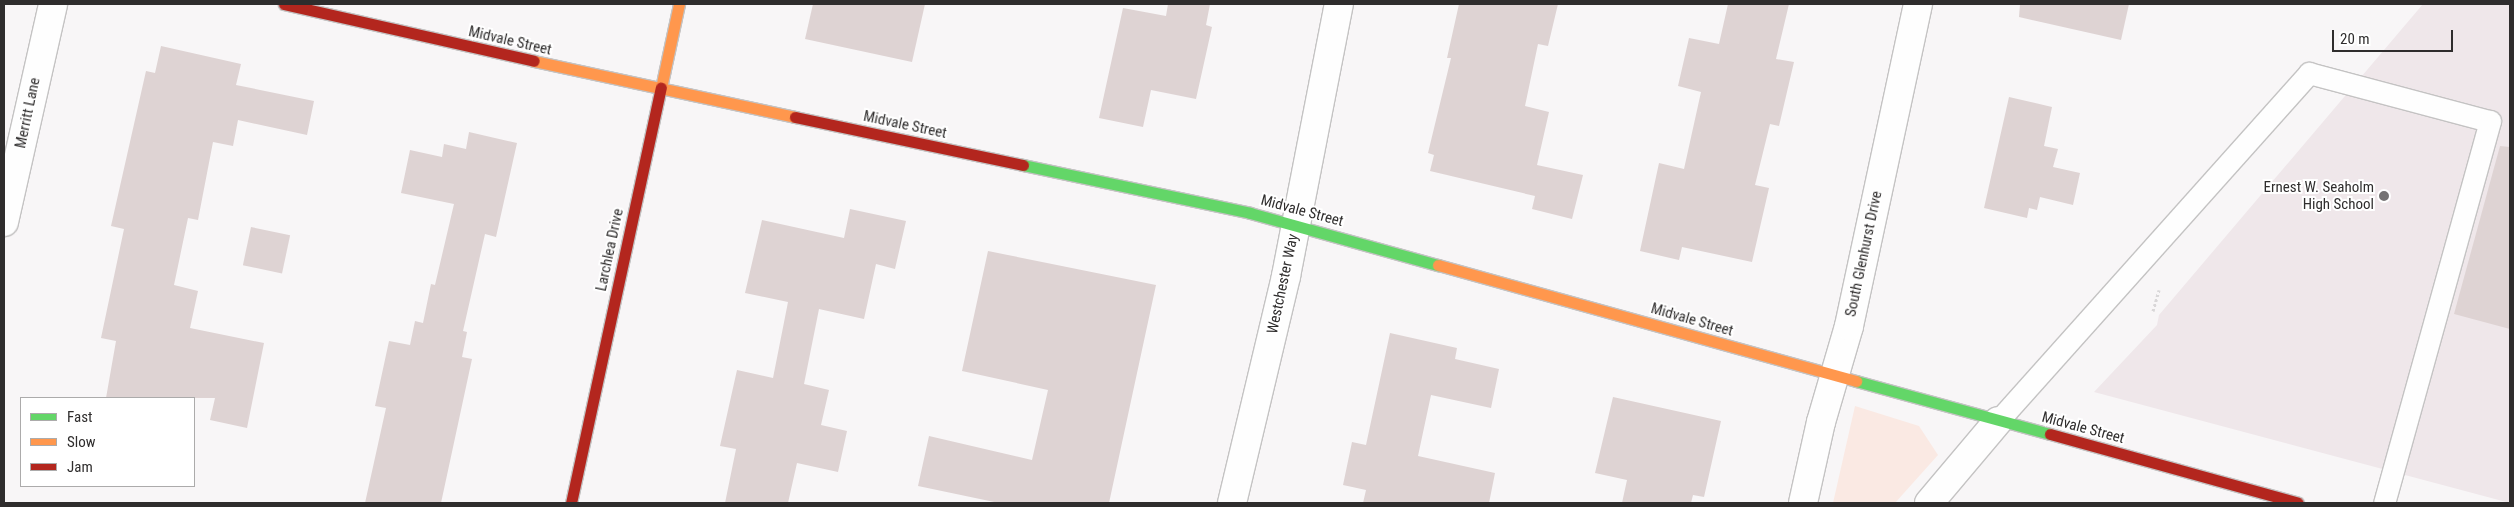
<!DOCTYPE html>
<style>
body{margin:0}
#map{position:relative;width:2514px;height:507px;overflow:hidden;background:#f8f6f7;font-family:"Roboto Condensed",sans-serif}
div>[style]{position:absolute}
.built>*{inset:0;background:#efe7ea}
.green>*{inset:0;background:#fae9e3}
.building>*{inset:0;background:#ded3d3;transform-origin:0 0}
.path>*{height:3px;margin-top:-1.5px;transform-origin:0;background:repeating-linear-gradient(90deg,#d9d7d8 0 2.5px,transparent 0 5px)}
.roads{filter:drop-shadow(1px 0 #c4c3c3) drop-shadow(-1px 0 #c4c3c3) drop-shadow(0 1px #c4c3c3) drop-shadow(0 -1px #c4c3c3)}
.lane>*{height:21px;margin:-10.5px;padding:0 10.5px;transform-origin:10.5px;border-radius:10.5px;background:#fefefe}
.street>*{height:28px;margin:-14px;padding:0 14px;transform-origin:14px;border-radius:14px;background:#fefefe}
.fast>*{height:11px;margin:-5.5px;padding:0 5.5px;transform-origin:5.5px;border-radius:5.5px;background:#63d668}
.slow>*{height:11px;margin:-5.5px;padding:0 5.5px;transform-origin:5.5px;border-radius:5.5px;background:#ff974d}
.jam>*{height:11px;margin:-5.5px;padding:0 5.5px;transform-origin:5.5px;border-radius:5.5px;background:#b3261e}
.dots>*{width:14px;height:14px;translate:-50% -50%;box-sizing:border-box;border:2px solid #fff;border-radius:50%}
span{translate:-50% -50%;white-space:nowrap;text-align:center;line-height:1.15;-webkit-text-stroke:4px #fff;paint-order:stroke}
.street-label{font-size:15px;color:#2f2d2d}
.poi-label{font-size:15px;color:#2f2d2d}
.right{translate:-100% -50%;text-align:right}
.frame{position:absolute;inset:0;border:5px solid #2f2d2d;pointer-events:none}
.legend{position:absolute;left:20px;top:397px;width:175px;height:90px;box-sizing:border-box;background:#fff;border:1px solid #acabab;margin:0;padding:6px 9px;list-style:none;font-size:15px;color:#2f2d2d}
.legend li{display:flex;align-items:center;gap:10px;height:25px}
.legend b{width:25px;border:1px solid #acabab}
.scale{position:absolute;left:2332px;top:30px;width:121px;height:22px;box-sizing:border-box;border:2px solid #2f2d2d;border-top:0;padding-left:6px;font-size:15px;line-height:18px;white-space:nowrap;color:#2f2d2d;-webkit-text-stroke:4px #fff;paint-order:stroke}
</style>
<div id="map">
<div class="built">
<i style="clip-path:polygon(2423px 4px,2510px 4px,2510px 503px,2094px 392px,2157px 325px,2159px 315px)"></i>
</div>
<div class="green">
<i style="clip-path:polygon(1855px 406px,1919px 426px,1938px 455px,1895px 503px,1833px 503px)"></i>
</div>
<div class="building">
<i style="clip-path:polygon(813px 4px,925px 4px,912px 62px,805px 39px)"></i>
<i style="clip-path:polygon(1168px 4px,1210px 4px,1206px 25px,1212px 27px,1196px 99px,1151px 90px,1143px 127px,1099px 118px,1123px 8px,1166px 16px)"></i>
<i style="clip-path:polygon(1459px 4px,1558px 4px,1548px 46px,1538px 44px,1525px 106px,1549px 112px,1537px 165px,1583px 175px,1572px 219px,1532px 209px,1535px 196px,1430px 171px,1434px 155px,1428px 153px,1451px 58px,1447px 58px)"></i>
<i style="clip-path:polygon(1728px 4px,1789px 4px,1776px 59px,1794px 62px,1779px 126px,1770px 124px,1755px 185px,1769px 188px,1752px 262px,1682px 247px,1679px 260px,1640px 251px,1659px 163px,1684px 169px,1701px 92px,1678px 86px,1689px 38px,1719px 44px)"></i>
<i style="clip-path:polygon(2020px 4px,2129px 4px,2121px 40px,2019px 17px)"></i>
<i style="clip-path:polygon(161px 46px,241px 64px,236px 85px,314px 101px,307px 135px,238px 120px,233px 146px,213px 142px,198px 220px,188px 218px,174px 285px,198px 291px,190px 328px,264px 343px,247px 428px,210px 420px,215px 398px,106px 398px,116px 341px,101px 338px,124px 229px,111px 226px,146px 71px,155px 73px)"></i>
<i style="clip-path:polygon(2009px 97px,2052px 107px,2044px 146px,2058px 149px,2053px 167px,2080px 173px,2073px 205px,2040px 197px,2037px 210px,2029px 208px,2027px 218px,1984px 208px)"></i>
<i style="clip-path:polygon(469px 132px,517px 143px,496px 237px,485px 234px,463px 331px,467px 332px,462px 357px,472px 359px,441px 503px,365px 503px,386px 408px,375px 406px,389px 341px,410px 345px,415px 321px,423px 323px,431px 284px,435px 285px,454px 204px,401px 193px,410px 150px,442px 157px,444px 144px,466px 149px)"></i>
<i style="clip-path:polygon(2500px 146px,2510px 147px,2510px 329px,2454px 314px)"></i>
<i style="clip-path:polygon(850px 209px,906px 221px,895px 269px,876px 264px,864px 319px,819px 309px,804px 384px,829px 390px,821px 425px,847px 431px,838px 472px,797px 463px,788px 503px,725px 503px,736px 449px,720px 446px,737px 370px,773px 378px,788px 302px,745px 293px,762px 220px,844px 238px)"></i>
<i style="left:251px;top:227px;width:40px;height:39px;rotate:12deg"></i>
<i style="clip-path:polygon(988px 251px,1156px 285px,1109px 503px,999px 503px,918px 486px,929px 436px,1032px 460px,1048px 390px,962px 371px)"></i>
<i style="clip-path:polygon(1390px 333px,1457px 348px,1455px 359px,1499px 369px,1491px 408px,1431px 395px,1418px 456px,1495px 473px,1489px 503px,1363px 503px,1366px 490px,1343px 485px,1352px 442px,1366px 445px)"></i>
<i style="clip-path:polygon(1613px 397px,1721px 421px,1704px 497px,1693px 495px,1691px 503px,1622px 503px,1627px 480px,1595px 473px)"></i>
</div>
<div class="path">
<i style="left:2153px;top:311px;width:22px;rotate:-74deg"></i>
</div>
<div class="roads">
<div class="lane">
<i style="left:1998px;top:421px;width:467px;rotate:-48.2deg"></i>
<i style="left:2309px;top:73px;width:187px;rotate:14.9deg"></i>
<i style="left:2490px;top:121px;width:396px;rotate:105.5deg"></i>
</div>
<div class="street">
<i style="left:4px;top:222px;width:223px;rotate:-77.3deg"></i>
<i style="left:1232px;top:503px;width:233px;rotate:-76.6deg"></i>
<i style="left:1286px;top:276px;width:277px;rotate:-79deg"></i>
<i style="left:1803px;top:503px;width:83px;rotate:-77.5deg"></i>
<i style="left:1821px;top:422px;width:100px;rotate:-73.7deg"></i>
<i style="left:1849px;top:326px;width:329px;rotate:-77.9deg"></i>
<i style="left:1929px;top:503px;width:107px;rotate:-49.9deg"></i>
</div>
<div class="fast">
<i style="left:1023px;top:165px;width:232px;rotate:11.9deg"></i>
<i style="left:1250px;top:213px;width:195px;rotate:15.5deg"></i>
<i style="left:1856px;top:381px;width:201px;rotate:15.3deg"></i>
</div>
<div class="slow">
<i style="left:534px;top:61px;width:267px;rotate:12.1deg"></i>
<i style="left:661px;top:88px;width:86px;rotate:-77.9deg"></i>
<i style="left:1438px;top:265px;width:434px;rotate:15.5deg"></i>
</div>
<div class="jam">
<i style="left:284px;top:4px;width:256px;rotate:12.8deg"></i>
<i style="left:795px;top:117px;width:233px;rotate:11.9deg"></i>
<i style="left:2050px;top:434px;width:257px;rotate:15.5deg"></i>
<i style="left:571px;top:503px;width:425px;rotate:-77.8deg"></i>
</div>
</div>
<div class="dots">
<i style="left:2384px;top:196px;background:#757374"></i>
</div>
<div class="street-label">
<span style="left:510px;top:41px;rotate:13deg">Midvale Street</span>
<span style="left:28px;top:113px;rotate:-78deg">Merritt Lane</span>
<span style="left:905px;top:125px;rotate:12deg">Midvale Street</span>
<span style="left:1302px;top:211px;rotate:15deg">Midvale Street</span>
<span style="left:610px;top:250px;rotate:-78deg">Larchlea Drive</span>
<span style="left:1864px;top:254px;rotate:-78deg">South Glenhurst Drive</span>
<span style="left:1283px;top:284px;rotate:-78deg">Westchester Way</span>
<span style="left:1692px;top:320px;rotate:16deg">Midvale Street</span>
<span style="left:2083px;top:428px;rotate:15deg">Midvale Street</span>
</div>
<div class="poi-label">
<span class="right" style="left:2374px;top:196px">Ernest W. Seaholm<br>High School</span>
</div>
<div class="frame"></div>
<ul class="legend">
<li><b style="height:6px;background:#63d668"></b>Fast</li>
<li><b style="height:6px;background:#ff974d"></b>Slow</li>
<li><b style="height:6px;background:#b3261e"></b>Jam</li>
</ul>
<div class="scale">20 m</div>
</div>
